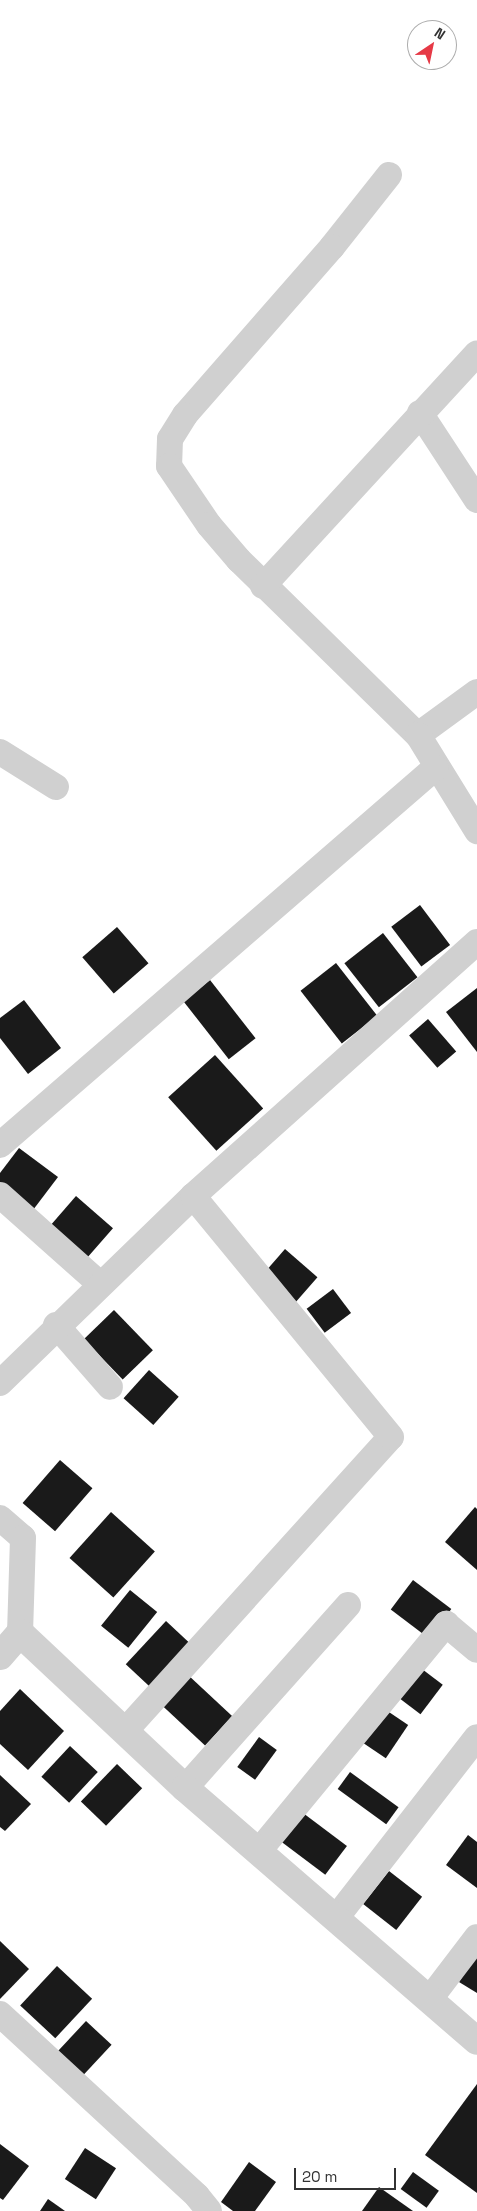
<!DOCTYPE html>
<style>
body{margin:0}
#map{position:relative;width:477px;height:2211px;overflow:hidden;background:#fff;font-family:"Space Grotesk",sans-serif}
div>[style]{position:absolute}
.building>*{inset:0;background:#1a1a1a;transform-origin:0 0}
.minor>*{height:26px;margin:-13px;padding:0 13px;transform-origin:13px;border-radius:13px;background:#d0d0d0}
.tertiary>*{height:28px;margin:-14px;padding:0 14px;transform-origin:14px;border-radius:14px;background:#d0d0d0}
span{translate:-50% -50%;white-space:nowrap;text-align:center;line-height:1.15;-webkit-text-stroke:5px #fff;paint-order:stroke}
.north{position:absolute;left:407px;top:20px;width:50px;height:50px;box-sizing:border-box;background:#fff;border:1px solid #adadad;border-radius:50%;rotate:34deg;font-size:14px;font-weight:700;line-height:20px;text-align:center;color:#333}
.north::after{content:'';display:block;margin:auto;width:18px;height:22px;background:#e63946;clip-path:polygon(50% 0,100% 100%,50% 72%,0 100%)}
.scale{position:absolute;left:294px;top:2168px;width:102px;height:22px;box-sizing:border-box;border:2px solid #333;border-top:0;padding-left:6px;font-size:15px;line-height:18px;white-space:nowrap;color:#333;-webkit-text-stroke:4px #fff;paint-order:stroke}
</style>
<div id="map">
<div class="building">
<i style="left:420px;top:905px;width:50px;height:36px;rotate:53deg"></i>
<i style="left:117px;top:927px;width:48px;height:46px;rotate:49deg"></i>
<i style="left:383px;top:933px;width:56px;height:49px;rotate:52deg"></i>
<i style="left:336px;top:963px;width:67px;height:45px;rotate:52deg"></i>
<i style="left:210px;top:980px;width:74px;height:34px;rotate:52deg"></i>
<i style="clip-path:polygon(477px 988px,477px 1052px,446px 1012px)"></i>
<i style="clip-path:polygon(24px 1000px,61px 1048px,28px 1074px,0 1038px,0 1018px)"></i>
<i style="left:428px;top:1019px;width:43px;height:25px;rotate:49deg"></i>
<i style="left:215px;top:1055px;width:72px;height:63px;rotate:48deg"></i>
<i style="clip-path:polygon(19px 1148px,58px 1177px,33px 1210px,0 1185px,0 1173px)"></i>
<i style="left:76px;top:1196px;width:49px;height:40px;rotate:41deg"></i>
<i style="left:285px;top:1249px;width:43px;height:33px;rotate:41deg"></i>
<i style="left:333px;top:1289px;width:30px;height:33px;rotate:53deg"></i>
<i style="left:114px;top:1310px;width:56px;height:42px;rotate:46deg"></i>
<i style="left:149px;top:1370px;width:40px;height:38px;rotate:42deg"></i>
<i style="left:60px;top:1460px;width:43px;height:57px;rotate:41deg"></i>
<i style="clip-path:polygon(475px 1507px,477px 1509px,477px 1570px,445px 1542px)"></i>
<i style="left:111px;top:1512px;width:59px;height:62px;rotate:42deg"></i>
<i style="left:413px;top:1580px;width:48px;height:37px;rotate:37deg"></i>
<i style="left:130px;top:1590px;width:35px;height:46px;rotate:39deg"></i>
<i style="left:166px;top:1621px;width:37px;height:59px;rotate:43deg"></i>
<i style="left:418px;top:1666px;width:31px;height:37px;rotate:37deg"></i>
<i style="left:187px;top:1674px;width:62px;height:40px;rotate:43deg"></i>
<i style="clip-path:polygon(20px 1689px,64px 1731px,28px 1770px,0 1744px,0 1711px)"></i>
<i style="left:380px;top:1706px;width:34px;height:40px;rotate:34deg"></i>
<i style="left:259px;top:1737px;width:22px;height:37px;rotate:36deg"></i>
<i style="left:70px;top:1746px;width:38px;height:42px;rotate:43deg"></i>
<i style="left:117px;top:1764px;width:35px;height:52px;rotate:44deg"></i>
<i style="left:350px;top:1772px;width:60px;height:21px;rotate:36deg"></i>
<i style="clip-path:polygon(0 1775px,31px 1804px,5px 1831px,0 1827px)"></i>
<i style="left:303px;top:1813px;width:55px;height:36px;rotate:37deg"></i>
<i style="clip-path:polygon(468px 1835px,477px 1842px,477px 1888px,446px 1865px)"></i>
<i style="left:389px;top:1871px;width:42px;height:42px;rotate:38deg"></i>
<i style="clip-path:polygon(0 1941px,29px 1969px,0 1999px)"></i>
<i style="clip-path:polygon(477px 1953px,477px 1993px,459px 1982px)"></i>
<i style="left:57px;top:1966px;width:48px;height:54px;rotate:43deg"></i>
<i style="left:86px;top:2021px;width:35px;height:41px;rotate:43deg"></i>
<i style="clip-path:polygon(477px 2084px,477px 2193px,425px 2155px)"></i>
<i style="clip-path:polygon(0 2144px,29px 2166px,3px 2200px,0 2198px)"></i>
<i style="left:85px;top:2148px;width:37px;height:37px;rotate:33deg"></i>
<i style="clip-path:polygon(249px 2162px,276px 2182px,255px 2211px,233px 2211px,221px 2202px)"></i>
<i style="left:413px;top:2172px;width:32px;height:21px;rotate:36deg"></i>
<i style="clip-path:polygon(379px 2187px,413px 2211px,362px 2211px)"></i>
<i style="clip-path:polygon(48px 2199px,65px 2211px,40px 2211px)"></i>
</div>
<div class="minor">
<i style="left:389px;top:175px;width:92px;rotate:128.4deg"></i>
<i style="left:332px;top:247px;width:223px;rotate:131.2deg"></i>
<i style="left:185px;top:415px;width:28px;rotate:122deg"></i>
<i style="left:170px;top:439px;width:27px;rotate:92deg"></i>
<i style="left:169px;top:466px;width:71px;rotate:55.9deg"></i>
<i style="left:209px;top:525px;width:46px;rotate:49.4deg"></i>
<i style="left:239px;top:560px;width:250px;rotate:44.4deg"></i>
<i style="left:420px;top:413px;width:104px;rotate:56.8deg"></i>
<i style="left:263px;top:586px;width:316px;rotate:-47.4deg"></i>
<i style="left:477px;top:692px;width:73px;rotate:143.9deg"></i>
<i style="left:418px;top:735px;width:113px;rotate:58.4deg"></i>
<i style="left:0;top:752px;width:66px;rotate:32deg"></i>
<i style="left:0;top:1145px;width:576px;rotate:-40.91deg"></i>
<i style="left:0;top:1195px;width:134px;rotate:41.7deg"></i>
<i style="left:56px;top:1325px;width:82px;rotate:48.9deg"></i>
<i style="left:0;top:1383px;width:269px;rotate:-44.1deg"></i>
<i style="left:193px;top:1196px;width:381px;rotate:-41.8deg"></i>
<i style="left:0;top:1518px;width:30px;rotate:41deg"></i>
<i style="left:23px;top:1538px;width:95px;rotate:91.8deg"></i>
<i style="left:125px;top:1731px;width:396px;rotate:-47.9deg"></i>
<i style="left:391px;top:1437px;width:312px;rotate:-129.4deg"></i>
<i style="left:185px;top:1788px;width:245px;rotate:-48.3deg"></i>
<i style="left:258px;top:1852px;width:296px;rotate:-50.5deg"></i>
<i style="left:446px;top:1624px;width:40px;rotate:40deg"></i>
<i style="left:336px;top:1918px;width:229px;rotate:-52.1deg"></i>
<i style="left:429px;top:2000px;width:79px;rotate:-52.7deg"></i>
<i style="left:0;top:2014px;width:268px;rotate:42.7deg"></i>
<i style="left:197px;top:2196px;width:19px;rotate:51deg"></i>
</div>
<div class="tertiary">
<i style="left:0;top:1656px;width:30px;rotate:-49deg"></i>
<i style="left:20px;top:1633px;width:226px;rotate:43.2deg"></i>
<i style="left:185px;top:1788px;width:386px;rotate:40.9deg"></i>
</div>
<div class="north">N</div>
<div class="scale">20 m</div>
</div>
